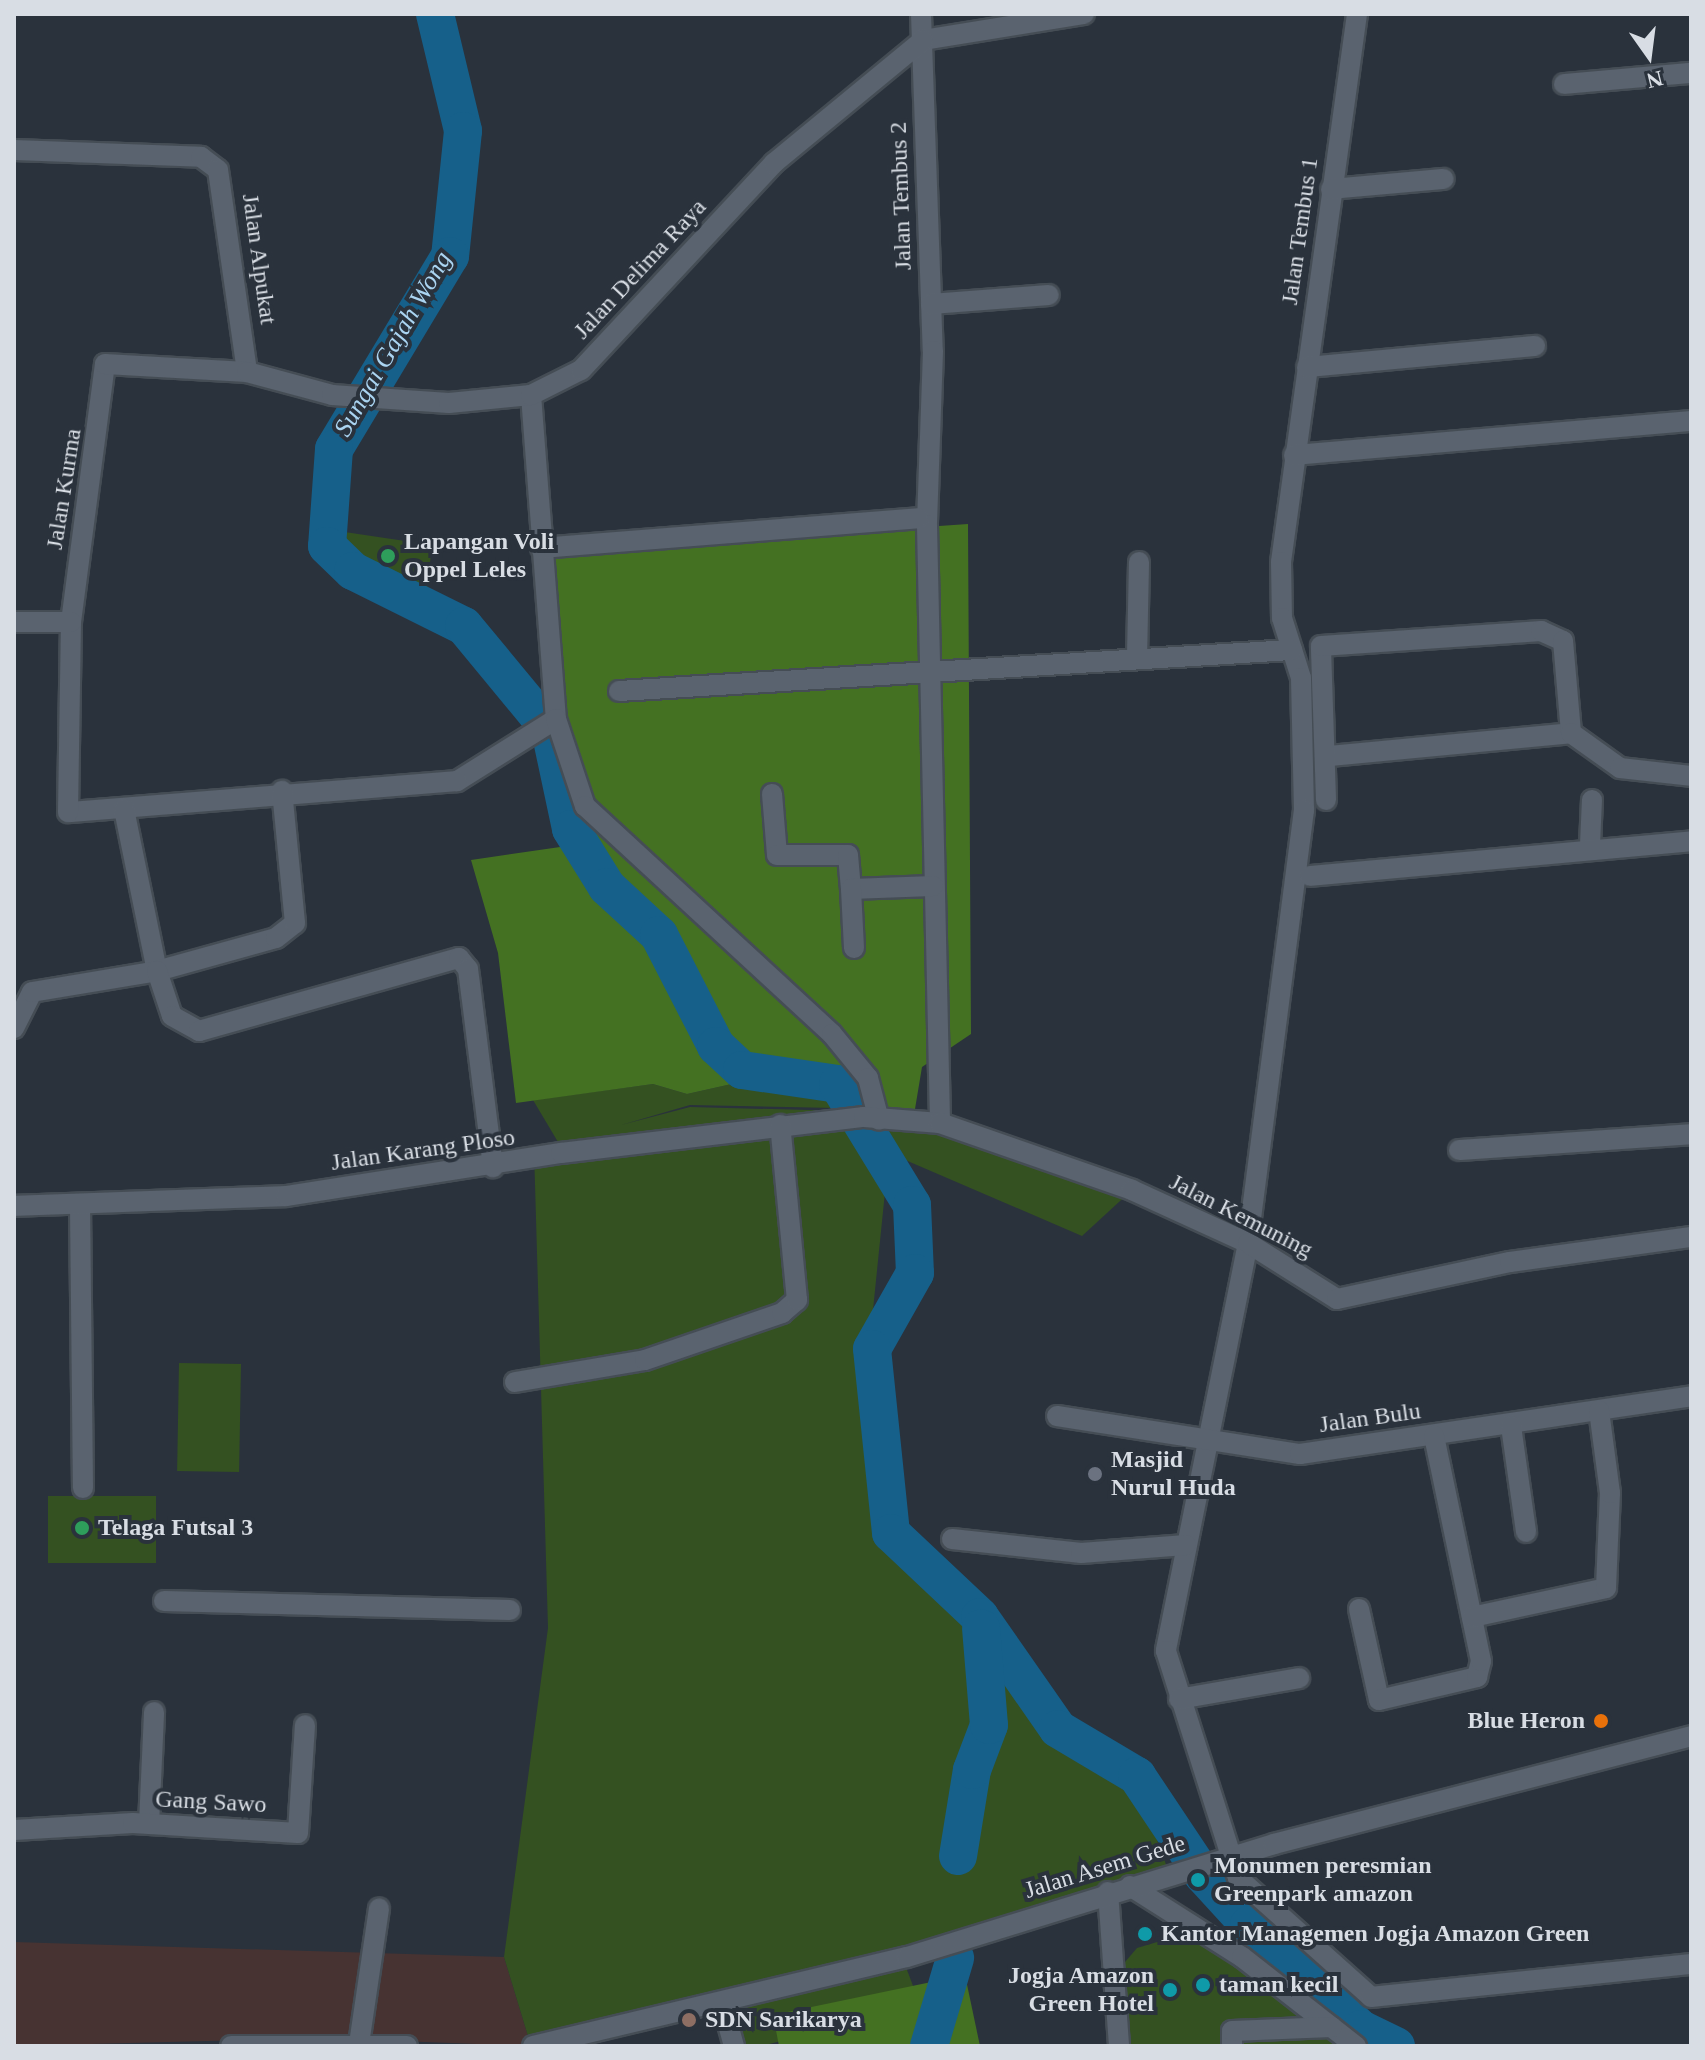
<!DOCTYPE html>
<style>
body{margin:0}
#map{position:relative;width:1705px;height:2060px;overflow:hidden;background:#2a323c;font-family:"Times New Roman",serif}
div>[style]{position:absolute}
.commercial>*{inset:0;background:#473332}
.green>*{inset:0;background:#345121;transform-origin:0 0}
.forest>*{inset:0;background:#447122}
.river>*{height:38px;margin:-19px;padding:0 19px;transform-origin:19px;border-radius:19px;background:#16608a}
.roads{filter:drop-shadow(2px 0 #454d55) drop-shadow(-2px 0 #454d55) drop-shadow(0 2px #454d55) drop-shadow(0 -2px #454d55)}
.street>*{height:20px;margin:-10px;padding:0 10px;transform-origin:10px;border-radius:10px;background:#5a636f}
.secondary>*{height:20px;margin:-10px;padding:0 10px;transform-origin:10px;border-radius:10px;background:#5a636f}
.dots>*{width:22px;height:22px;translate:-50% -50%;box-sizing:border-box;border:4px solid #2a323c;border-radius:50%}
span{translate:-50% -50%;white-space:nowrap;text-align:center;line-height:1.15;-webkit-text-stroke:8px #2a323c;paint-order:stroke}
.street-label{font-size:24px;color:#d8dde4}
.poi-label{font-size:24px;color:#d8dde4;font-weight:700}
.left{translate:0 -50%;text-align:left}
.right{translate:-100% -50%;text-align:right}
.water-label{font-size:26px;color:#aad4f1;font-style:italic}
.frame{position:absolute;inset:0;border:16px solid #d8dde4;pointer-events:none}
.north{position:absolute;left:1609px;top:16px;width:80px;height:80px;-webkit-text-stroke:6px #2a323c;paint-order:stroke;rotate:166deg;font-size:22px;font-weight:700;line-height:32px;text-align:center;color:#d8dde4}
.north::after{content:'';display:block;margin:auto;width:28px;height:36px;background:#d8dde4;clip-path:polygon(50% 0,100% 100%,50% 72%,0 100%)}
</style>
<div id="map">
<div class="commercial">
<i style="clip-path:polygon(14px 1942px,504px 1957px,531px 2046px,318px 2038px,14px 2046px)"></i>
</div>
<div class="green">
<i style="clip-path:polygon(338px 531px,432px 545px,427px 590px,355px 565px,336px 547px)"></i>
<i style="clip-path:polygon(826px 1077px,836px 1108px,690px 1105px,621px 1125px,690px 1107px,922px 1113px,1132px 1190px,1082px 1236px,889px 1153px,869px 1349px,877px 1541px,980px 1617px,1056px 1731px,1135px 1779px,1168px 1870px,954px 1939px,531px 2046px,504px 1957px,548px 1628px,534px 1150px,558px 1142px,533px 1100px,653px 1084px,687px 1094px,745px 1081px)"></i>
<i style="left:179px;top:1363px;width:62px;height:108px;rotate:1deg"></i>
<i style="left:48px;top:1496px;width:108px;height:67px"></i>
<i style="clip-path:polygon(1174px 1937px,1206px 1944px,1316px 1999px,1393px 2046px,1114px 2046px,1119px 1969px,1137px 1948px)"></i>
<i style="clip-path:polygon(904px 1962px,921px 2007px,761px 2046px,730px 2046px,726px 2008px)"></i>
</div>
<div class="forest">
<i style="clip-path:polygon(968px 524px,971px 1034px,922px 1067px,914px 1115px,867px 1120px,823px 1077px,745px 1081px,687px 1094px,653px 1084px,516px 1103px,498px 953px,471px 860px,574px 845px,571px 829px,583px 839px,561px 722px,546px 553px)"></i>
<i style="clip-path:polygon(965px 1975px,980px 2046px,779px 2046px,773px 2015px)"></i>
</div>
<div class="river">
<i style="left:435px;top:14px;width:120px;rotate:76.5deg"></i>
<i style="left:463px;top:131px;width:126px;rotate:95.9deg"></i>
<i style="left:450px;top:256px;width:225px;rotate:121deg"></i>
<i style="left:334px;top:449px;width:97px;rotate:94.1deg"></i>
<i style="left:327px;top:546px;width:36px;rotate:44deg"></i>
<i style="left:353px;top:571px;width:124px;rotate:26.4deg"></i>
<i style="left:464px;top:626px;width:135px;rotate:50.4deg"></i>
<i style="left:550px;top:730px;width:101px;rotate:78deg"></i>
<i style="left:571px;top:829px;width:68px;rotate:58.2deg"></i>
<i style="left:607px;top:887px;width:71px;rotate:42.7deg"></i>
<i style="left:659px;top:935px;width:125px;rotate:62.8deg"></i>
<i style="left:716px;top:1046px;width:35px;rotate:43deg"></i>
<i style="left:742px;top:1070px;width:97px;rotate:8.3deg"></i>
<i style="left:838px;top:1084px;width:142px;rotate:58.6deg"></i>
<i style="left:912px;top:1205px;width:68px;rotate:87.5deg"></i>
<i style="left:915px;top:1273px;width:87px;rotate:119.5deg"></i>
<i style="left:872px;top:1349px;width:185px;rotate:84.1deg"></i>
<i style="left:891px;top:1533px;width:122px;rotate:43.3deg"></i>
<i style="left:980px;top:1617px;width:136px;rotate:55.1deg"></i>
<i style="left:1058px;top:1729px;width:92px;rotate:30.7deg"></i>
<i style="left:1137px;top:1776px;width:119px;rotate:56.3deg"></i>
<i style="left:1203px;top:1875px;width:68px;rotate:47.4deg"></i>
<i style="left:1249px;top:1925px;width:153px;rotate:42.9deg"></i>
<i style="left:1361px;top:2029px;width:39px;rotate:26deg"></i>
<i style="left:958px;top:1856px;width:87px;rotate:-80.8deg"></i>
<i style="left:972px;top:1770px;width:48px;rotate:-69.3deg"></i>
<i style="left:989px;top:1725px;width:97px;rotate:-94.7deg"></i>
<i style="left:929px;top:2046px;width:92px;rotate:-73.5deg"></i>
</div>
<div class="roads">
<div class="street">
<i style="left:921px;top:14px;width:337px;rotate:88deg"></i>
<i style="left:933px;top:351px;width:174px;rotate:92deg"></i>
<i style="left:927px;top:525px;width:598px;rotate:88.75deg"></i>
<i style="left:1357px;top:14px;width:553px;rotate:97.9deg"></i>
<i style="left:1281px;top:562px;width:56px;rotate:89deg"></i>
<i style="left:1282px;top:618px;width:63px;rotate:72.4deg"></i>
<i style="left:1301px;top:678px;width:132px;rotate:88.7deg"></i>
<i style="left:1304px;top:810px;width:437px;rotate:97.4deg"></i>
<i style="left:1248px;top:1243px;width:416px;rotate:101.4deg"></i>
<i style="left:1166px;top:1651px;width:238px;rotate:72.4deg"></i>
<i style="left:1238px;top:1878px;width:178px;rotate:41.8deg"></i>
<i style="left:1371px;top:1997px;width:322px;rotate:-5.9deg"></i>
<i style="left:923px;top:40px;width:163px;rotate:-9.2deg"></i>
<i style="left:1564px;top:84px;width:127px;rotate:-5deg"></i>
<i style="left:14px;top:150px;width:187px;rotate:2.1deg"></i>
<i style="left:201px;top:157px;width:21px;rotate:37deg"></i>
<i style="left:218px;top:170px;width:204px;rotate:81.8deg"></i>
<i style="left:1331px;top:189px;width:113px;rotate:-5.1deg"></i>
<i style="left:931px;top:304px;width:118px;rotate:-4.4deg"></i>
<i style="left:1307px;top:367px;width:229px;rotate:-5.3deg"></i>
<i style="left:531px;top:395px;width:325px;rotate:85.6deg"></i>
<i style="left:556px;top:719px;width:117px;rotate:147.9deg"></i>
<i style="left:457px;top:781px;width:390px;rotate:175.4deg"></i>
<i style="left:68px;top:812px;width:190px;rotate:-89.1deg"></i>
<i style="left:71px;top:622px;width:260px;rotate:-82.5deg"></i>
<i style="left:105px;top:364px;width:142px;rotate:3.2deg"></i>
<i style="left:247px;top:372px;width:88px;rotate:15.1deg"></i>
<i style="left:332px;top:395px;width:117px;rotate:3.9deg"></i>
<i style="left:449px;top:403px;width:82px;rotate:-5.6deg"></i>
<i style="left:531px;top:395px;width:56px;rotate:-26.6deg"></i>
<i style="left:581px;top:370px;width:283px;rotate:-47deg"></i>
<i style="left:774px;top:163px;width:193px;rotate:-39.5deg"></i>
<i style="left:1294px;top:455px;width:398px;rotate:-4.9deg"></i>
<i style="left:541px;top:548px;width:378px;rotate:-4.5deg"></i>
<i style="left:14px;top:622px;width:57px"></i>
<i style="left:1137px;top:658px;width:96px;rotate:-88.8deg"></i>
<i style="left:619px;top:691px;width:674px;rotate:-3.49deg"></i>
<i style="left:556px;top:719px;width:92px;rotate:71.6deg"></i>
<i style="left:585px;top:806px;width:336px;rotate:42.7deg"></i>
<i style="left:832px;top:1034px;width:57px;rotate:50.7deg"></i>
<i style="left:868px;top:1078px;width:43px;rotate:75.3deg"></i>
<i style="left:1329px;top:756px;width:243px;rotate:-5.4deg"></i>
<i style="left:772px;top:794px;width:61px;rotate:85.3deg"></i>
<i style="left:777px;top:855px;width:71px"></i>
<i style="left:848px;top:855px;width:34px;rotate:85deg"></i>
<i style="left:851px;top:889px;width:82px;rotate:-2.1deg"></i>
<i style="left:1326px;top:800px;width:154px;rotate:-91.9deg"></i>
<i style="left:1321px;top:646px;width:221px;rotate:-3.9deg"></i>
<i style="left:1541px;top:631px;width:24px;rotate:24deg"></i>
<i style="left:1563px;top:641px;width:92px;rotate:85deg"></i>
<i style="left:1571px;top:733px;width:60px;rotate:35.5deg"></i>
<i style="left:1620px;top:768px;width:71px;rotate:6.4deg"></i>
<i style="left:124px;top:809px;width:165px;rotate:78.5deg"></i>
<i style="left:157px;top:971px;width:123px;rotate:-15.5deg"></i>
<i style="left:276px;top:938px;width:24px;rotate:-38deg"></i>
<i style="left:295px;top:923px;width:133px;rotate:-95.6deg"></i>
<i style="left:1590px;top:845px;width:45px;rotate:-87.5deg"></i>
<i style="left:1310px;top:876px;width:383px;rotate:-5.2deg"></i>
<i style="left:851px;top:889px;width:59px;rotate:87.1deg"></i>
<i style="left:14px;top:1028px;width:40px;rotate:-63.4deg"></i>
<i style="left:32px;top:992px;width:127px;rotate:-9.5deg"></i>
<i style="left:157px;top:971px;width:47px;rotate:71.6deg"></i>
<i style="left:172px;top:1016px;width:31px;rotate:29deg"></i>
<i style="left:199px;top:1031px;width:270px;rotate:-15.7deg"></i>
<i style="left:459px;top:958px;width:14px;rotate:51deg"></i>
<i style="left:468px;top:969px;width:200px;rotate:82.8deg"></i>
<i style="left:1459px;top:1150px;width:233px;rotate:-3.9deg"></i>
<i style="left:80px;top:1204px;width:284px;rotate:89.4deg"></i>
<i style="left:14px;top:1206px;width:272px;rotate:-2.1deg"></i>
<i style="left:286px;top:1196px;width:278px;rotate:-8.9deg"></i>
<i style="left:561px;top:1153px;width:305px;rotate:-6.8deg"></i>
<i style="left:864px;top:1117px;width:76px;rotate:4.5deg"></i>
<i style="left:940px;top:1123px;width:203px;rotate:19.2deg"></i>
<i style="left:1132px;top:1190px;width:128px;rotate:24.6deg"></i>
<i style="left:1248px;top:1243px;width:105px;rotate:32.2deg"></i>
<i style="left:1337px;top:1299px;width:177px;rotate:-12.1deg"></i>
<i style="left:1510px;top:1262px;width:183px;rotate:-7.9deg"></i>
<i style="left:515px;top:1382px;width:132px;rotate:-9.6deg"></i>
<i style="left:645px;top:1360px;width:145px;rotate:-18.9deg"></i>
<i style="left:782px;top:1313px;width:20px;rotate:-41deg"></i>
<i style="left:797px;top:1300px;width:176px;rotate:-95.5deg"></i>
<i style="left:1057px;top:1416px;width:246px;rotate:8.9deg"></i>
<i style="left:1300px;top:1454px;width:395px;rotate:-8.4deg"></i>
<i style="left:1511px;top:1426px;width:107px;rotate:81.9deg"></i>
<i style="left:952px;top:1539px;width:130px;rotate:6.2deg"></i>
<i style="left:1081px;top:1553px;width:105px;rotate:-4.4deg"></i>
<i style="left:164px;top:1601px;width:346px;rotate:1.5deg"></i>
<i style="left:1359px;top:1609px;width:93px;rotate:77.6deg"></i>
<i style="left:1379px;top:1700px;width:101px;rotate:-13.2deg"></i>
<i style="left:1477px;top:1677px;width:16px;rotate:-76deg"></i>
<i style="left:1481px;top:1661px;width:230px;rotate:-101.8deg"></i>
<i style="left:1472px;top:1617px;width:137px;rotate:-12.2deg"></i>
<i style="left:1606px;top:1588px;width:95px;rotate:-87.6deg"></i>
<i style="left:1610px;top:1493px;width:83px;rotate:-97.6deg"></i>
<i style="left:1179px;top:1699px;width:122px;rotate:-9.9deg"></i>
<i style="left:149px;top:1824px;width:112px;rotate:-87.4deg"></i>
<i style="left:14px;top:1830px;width:119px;rotate:-3.4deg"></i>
<i style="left:133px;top:1823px;width:165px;rotate:3.5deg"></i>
<i style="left:298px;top:1833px;width:108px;rotate:-86.3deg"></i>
<i style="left:1130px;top:1886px;width:133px;rotate:32.4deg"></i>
<i style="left:1242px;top:1957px;width:145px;rotate:38deg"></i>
<i style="left:1108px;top:1892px;width:154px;rotate:85.9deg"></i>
<i style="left:722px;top:2003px;width:45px;rotate:74.4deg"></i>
<i style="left:359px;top:2044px;width:137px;rotate:-81.6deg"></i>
<i style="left:1232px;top:2046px;width:15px;rotate:-90deg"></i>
<i style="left:1232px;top:2031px;width:100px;rotate:-2.3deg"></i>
</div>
<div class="secondary">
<i style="left:231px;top:2046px;width:176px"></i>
<i style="left:533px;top:2046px;width:384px;rotate:-13.4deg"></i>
<i style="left:907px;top:1957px;width:384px;rotate:-17.1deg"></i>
<i style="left:1274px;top:1844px;width:431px;rotate:-14.5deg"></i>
</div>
</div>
<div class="dots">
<i style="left:388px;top:556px;background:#2e9e5b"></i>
<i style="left:1095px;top:1474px;background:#6b7280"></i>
<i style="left:82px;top:1528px;background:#2e9e5b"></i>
<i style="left:1601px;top:1721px;background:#e8710a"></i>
<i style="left:1198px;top:1880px;background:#0f9aa8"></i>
<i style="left:1145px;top:1934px;background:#0f9aa8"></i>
<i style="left:1203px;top:1985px;background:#0f9aa8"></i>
<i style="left:1170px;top:1990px;background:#0f9aa8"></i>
<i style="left:689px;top:2020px;background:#8d6e63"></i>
</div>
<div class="street-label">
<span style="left:901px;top:196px;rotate:-92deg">Jalan Tembus 2</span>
<span style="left:1300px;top:231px;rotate:-82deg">Jalan Tembus 1</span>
<span style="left:259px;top:259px;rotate:82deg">Jalan Alpukat</span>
<span style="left:640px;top:269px;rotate:-47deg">Jalan Delima Raya</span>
<span style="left:64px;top:489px;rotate:-81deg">Jalan Kurma</span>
<span style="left:423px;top:1150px;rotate:-8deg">Jalan Karang Ploso</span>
<span style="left:1241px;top:1216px;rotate:27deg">Jalan Kemuning</span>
<span style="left:1370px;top:1418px;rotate:-8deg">Jalan Bulu</span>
<span style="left:211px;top:1802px;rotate:3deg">Gang Sawo</span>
<span style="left:1105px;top:1867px;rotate:-17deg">Jalan Asem Gede</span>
</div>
<div class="poi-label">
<span class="left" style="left:404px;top:556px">Lapangan Voli<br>Oppel Leles</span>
<span class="left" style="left:1111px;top:1474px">Masjid<br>Nurul Huda</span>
<span class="left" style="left:98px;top:1528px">Telaga Futsal 3</span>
<span class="right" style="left:1585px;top:1721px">Blue Heron</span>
<span class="left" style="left:1214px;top:1880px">Monumen peresmian<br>Greenpark amazon</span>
<span class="left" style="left:1161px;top:1934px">Kantor Managemen Jogja Amazon Green</span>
<span class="right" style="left:1154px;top:1990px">Jogja Amazon<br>Green Hotel</span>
<span class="left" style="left:1219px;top:1985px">taman kecil</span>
<span class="left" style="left:705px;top:2020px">SDN Sarikarya</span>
</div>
<div class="water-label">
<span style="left:393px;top:344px;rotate:-60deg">Sungai Gajah Wong</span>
</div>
<div class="frame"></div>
<div class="north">N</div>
</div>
